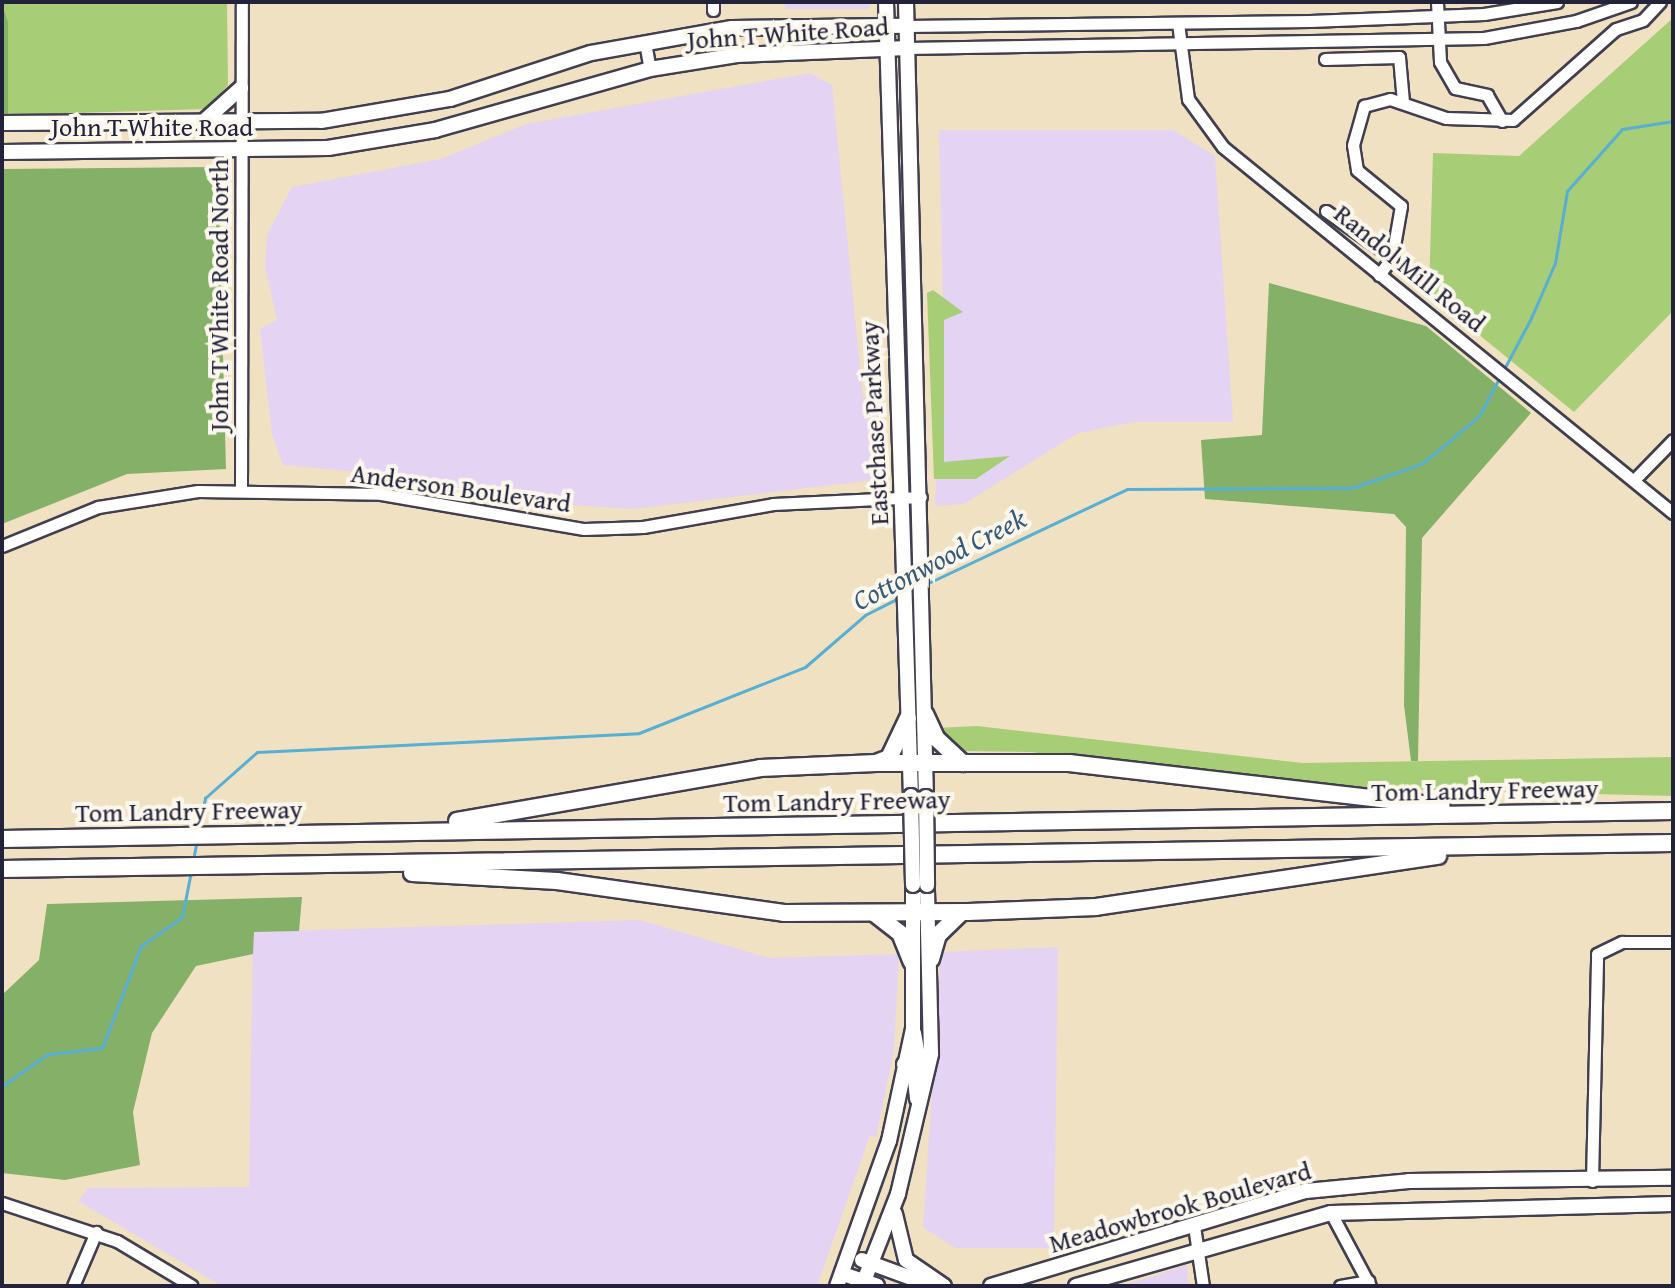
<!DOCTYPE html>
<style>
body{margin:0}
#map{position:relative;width:1675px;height:1288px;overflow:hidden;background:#f0e1c2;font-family:"Gentium Book Plus",serif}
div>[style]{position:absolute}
.built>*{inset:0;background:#e4d3f2;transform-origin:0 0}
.green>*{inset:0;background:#a7cd77}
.forest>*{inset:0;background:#85b068}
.stream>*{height:3px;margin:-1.5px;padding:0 1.5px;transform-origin:1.5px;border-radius:1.5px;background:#57afd4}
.roads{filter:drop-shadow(2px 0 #413f4f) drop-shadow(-2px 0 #413f4f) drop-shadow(0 2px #413f4f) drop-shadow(0 -2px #413f4f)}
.minor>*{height:11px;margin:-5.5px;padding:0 5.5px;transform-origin:5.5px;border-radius:5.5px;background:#fff}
.major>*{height:14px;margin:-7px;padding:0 7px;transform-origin:7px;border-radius:7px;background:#fff}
.highway>*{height:16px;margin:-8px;padding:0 8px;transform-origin:8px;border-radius:8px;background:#fff}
.bridges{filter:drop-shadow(2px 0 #413f4f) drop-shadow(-2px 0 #413f4f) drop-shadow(0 2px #413f4f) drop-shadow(0 -2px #413f4f)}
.major-bridge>*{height:14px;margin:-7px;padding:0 7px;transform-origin:7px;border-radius:7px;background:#fff}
span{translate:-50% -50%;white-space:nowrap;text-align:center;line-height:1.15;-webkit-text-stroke:8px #fbf7ec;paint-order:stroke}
.street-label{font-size:26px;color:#22223b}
.water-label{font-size:28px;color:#375a78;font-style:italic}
.frame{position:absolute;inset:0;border:4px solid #22223b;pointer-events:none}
</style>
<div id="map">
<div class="built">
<i style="left:785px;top:2px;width:84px;height:7px"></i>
<i style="clip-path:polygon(810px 73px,832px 85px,863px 398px,882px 396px,884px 471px,873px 480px,633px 509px,511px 501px,400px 476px,283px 465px,272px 434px,260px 329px,277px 320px,265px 266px,267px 235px,292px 187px,441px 159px,526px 124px)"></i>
<i style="clip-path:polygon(939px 130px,1173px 130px,1215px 156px,1233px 422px,1134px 422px,1078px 433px,964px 504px,935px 506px,943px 310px)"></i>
<i style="clip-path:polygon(640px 920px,769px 958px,899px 954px,894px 1050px,876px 1137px,870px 1135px,817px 1286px,222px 1286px,78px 1201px,88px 1188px,249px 1187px,253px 932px)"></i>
<i style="clip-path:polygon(1058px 947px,1054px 1248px,955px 1248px,923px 1227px,941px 952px)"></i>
<i style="clip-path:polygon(1187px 1265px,1188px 1286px,1120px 1286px,1148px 1278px)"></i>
</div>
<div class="green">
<i style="clip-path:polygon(2px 2px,227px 2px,228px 85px,207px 109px,8px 115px)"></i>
<i style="clip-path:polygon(1673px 18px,1673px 311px,1574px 412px,1429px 294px,1433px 153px,1519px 156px)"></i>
<i style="clip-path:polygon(933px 290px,963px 312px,944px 320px,944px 462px,1010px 456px,976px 479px,934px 479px,927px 293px)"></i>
<i style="clip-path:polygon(977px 726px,1302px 763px,1673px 757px,1673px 796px,1279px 786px,1031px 752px,962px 751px,936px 728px)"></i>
</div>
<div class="forest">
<i style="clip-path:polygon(2px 5px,8px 22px,8px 115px,2px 115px)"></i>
<i style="clip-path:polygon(218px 167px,226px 469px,127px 474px,2px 524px,2px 169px)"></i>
<i style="clip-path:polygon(1269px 283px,1426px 326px,1531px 413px,1422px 538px,1418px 761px,1411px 761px,1404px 705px,1406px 527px,1394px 514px,1205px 499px,1201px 440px,1262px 435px)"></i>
<i style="clip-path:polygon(302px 897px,299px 931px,254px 932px,253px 954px,196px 966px,152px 1033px,133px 1112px,140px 1165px,65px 1180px,2px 1173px,2px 995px,39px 960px,47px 904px)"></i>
</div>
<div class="stream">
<i style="left:924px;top:585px;width:225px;rotate:-25.3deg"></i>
<i style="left:1127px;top:489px;width:225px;rotate:-0.3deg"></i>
<i style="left:1352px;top:488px;width:75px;rotate:-19.4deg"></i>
<i style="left:1423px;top:463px;width:73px;rotate:-40deg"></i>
<i style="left:1479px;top:416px;width:111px;rotate:-62deg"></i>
<i style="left:1531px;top:318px;width:60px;rotate:-66.4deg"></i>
<i style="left:1555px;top:263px;width:73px;rotate:-80.5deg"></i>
<i style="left:1567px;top:191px;width:83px;rotate:-48.4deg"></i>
<i style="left:1622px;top:129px;width:52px;rotate:-8.9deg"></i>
<i style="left:199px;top:829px;width:32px;rotate:-79deg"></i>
<i style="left:205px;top:798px;width:69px;rotate:-41.5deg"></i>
<i style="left:257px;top:752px;width:382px;rotate:-2.8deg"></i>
<i style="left:639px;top:733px;width:179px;rotate:-21.7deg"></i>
<i style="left:805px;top:667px;width:79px;rotate:-40.9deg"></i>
<i style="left:865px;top:615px;width:39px;rotate:-27deg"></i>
<i style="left:193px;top:860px;width:20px;rotate:-79deg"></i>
<i style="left:2px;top:1086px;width:56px;rotate:-34.8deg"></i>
<i style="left:48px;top:1054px;width:54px;rotate:-6.3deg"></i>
<i style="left:102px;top:1048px;width:109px;rotate:-69.1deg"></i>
<i style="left:141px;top:946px;width:50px;rotate:-35.3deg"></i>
<i style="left:182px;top:917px;width:47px;rotate:-78.9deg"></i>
</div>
<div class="roads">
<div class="minor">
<i style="left:713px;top:2px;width:8px;rotate:90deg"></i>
<i style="left:1437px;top:2px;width:60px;rotate:87.1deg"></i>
<i style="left:1440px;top:62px;width:30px;rotate:60deg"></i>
<i style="left:1455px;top:88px;width:33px;rotate:12deg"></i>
<i style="left:1487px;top:95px;width:30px;rotate:60deg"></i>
<i style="left:1178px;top:23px;width:77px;rotate:82.5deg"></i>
<i style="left:1188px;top:99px;width:59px;rotate:53.9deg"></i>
<i style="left:1223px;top:147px;width:580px;rotate:39.12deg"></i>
<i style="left:907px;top:26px;width:403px;rotate:-0.7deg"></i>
<i style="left:1310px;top:21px;width:174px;rotate:-2.3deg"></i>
<i style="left:1484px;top:14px;width:74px;rotate:-9.3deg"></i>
<i style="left:645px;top:42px;width:27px;rotate:80deg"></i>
<i style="left:907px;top:48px;width:577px;rotate:-0.99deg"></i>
<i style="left:1484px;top:38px;width:94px;rotate:-10.5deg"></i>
<i style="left:1576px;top:21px;width:58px;rotate:-19.1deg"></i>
<i style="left:1325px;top:59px;width:74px;rotate:-1.5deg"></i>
<i style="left:1399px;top:57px;width:45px;rotate:84.9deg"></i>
<i style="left:1326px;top:211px;width:80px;rotate:34.9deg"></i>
<i style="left:1379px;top:275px;width:22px;rotate:-54deg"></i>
<i style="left:1392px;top:257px;width:52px;rotate:-80deg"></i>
<i style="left:1401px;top:206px;width:57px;rotate:-140.7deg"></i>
<i style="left:1357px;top:170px;width:25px;rotate:-99deg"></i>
<i style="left:1353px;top:145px;width:41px;rotate:-74.2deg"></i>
<i style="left:1364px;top:106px;width:27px;rotate:-15deg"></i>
<i style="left:1390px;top:99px;width:59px;rotate:18.7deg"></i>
<i style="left:1446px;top:118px;width:67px;rotate:1.7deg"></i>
<i style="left:1513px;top:120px;width:137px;rotate:-41.5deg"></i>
<i style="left:1616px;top:29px;width:28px;rotate:-18deg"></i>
<i style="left:1643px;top:20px;width:25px;rotate:-47deg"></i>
<i style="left:1634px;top:480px;width:56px;rotate:-45.7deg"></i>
<i style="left:241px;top:491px;width:489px;rotate:-89.9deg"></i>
<i style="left:2px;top:546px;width:104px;rotate:-22.1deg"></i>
<i style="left:98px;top:507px;width:101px;rotate:-9.1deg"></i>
<i style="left:198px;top:491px;width:183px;rotate:0.9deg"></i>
<i style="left:381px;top:494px;width:206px;rotate:9.8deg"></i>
<i style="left:584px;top:529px;width:59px;rotate:-1.9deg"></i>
<i style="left:643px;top:527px;width:132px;rotate:-10deg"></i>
<i style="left:773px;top:504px;width:148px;rotate:-2.7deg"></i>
<i style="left:1592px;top:1181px;width:227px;rotate:-88.7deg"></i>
<i style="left:1597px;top:954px;width:28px;rotate:-26deg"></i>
<i style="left:1622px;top:942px;width:51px"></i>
<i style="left:2px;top:1203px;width:121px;rotate:18.3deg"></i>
<i style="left:117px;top:1241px;width:87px;rotate:31deg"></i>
<i style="left:1331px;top:1213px;width:83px;rotate:61.9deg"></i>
<i style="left:1194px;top:1226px;width:61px;rotate:81.5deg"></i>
<i style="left:73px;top:1286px;width:59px;rotate:-66.9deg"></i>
<i style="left:1340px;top:1286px;width:29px;rotate:-10deg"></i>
</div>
<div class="major">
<i style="left:886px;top:2px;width:794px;rotate:88.2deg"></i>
<i style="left:906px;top:2px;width:795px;rotate:88.56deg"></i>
<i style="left:203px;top:122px;width:51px;rotate:-41.8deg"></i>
<i style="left:2px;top:123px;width:319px;rotate:-0.4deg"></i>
<i style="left:321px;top:121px;width:131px;rotate:-9.7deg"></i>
<i style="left:450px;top:99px;width:148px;rotate:-18.1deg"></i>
<i style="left:591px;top:53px;width:143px;rotate:-10.1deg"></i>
<i style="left:732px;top:28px;width:175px;rotate:-0.7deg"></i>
<i style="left:2px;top:152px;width:326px;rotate:-0.7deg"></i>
<i style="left:328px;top:148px;width:109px;rotate:-9.5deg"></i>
<i style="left:435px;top:130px;width:223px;rotate:-15.8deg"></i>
<i style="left:650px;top:69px;width:88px;rotate:-9.1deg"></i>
<i style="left:737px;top:55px;width:170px;rotate:-2.4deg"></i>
<i style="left:914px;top:1033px;width:27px;rotate:80deg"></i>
<i style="left:919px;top:1060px;width:11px;rotate:38deg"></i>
<i style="left:904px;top:1064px;width:12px;rotate:31deg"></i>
<i style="left:914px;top:1070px;width:29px;rotate:84deg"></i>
<i style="left:895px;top:1214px;width:47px;rotate:76.6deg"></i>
<i style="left:906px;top:1260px;width:46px;rotate:34.4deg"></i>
<i style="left:862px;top:1260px;width:67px;rotate:20.1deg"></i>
<i style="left:843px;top:1274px;width:36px;rotate:19deg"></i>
<i style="left:837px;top:1286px;width:154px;rotate:-70.3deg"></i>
<i style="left:889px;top:1141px;width:115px;rotate:-77.9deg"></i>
<i style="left:913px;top:1029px;width:144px;rotate:-90deg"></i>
<i style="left:862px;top:1286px;width:99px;rotate:-68.6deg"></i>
<i style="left:898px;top:1194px;width:144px;rotate:-76.7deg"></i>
<i style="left:931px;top:1054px;width:169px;rotate:-91.4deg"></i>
<i style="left:991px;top:1286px;width:329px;rotate:-16.8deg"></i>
<i style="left:1306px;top:1191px;width:103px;rotate:-5.5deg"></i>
<i style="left:1409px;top:1181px;width:264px;rotate:-0.7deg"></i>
<i style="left:1076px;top:1286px;width:265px;rotate:-16deg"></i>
<i style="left:1331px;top:1213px;width:342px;rotate:-1.5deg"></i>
</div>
<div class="highway">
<i style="left:925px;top:714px;width:26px;rotate:65deg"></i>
<i style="left:936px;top:738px;width:37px;rotate:43deg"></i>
<i style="left:876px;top:763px;width:14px;rotate:-21deg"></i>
<i style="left:889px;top:758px;width:44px;rotate:-64.6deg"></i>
<i style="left:457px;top:821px;width:308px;rotate:-9.9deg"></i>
<i style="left:760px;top:768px;width:116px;rotate:-2.5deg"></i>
<i style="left:876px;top:763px;width:193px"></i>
<i style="left:1069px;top:763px;width:375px;rotate:6.6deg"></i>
<i style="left:2px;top:839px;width:1671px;rotate:-0.96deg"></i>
<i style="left:2px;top:869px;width:1671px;rotate:-0.89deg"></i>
<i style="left:412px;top:873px;width:145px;rotate:3.2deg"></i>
<i style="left:557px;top:881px;width:229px;rotate:8deg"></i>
<i style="left:784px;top:913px;width:184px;rotate:-0.3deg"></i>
<i style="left:968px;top:912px;width:128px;rotate:-2.2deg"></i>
<i style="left:1096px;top:907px;width:346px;rotate:-8.5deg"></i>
<i style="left:874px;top:913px;width:33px;rotate:38deg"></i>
<i style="left:900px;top:933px;width:31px;rotate:68deg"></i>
<i style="left:931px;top:959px;width:25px;rotate:-74deg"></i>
<i style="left:938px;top:935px;width:32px;rotate:-44deg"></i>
</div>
</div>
<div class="bridges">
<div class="major-bridge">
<i style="left:911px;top:796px;width:89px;rotate:88.7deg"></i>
<i style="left:926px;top:797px;width:88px;rotate:89.3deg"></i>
</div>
</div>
<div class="street-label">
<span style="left:788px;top:33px;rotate:-4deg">John T White Road</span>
<span style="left:152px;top:127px">John T White Road</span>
<span style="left:1410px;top:268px;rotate:39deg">Randol Mill Road</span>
<span style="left:219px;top:295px;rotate:-90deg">John T White Road North</span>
<span style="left:874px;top:423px;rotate:-93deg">Eastchase Parkway</span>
<span style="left:461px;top:488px;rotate:8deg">Anderson Boulevard</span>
<span style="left:1485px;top:790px;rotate:-1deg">Tom Landry Freeway</span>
<span style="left:837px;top:801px;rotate:-1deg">Tom Landry Freeway</span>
<span style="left:189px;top:811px;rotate:-1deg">Tom Landry Freeway</span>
<span style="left:1180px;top:1207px;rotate:-16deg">Meadowbrook Boulevard</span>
</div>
<div class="water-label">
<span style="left:939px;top:559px;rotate:-27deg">Cottonwood Creek</span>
</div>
<div class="frame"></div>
</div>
